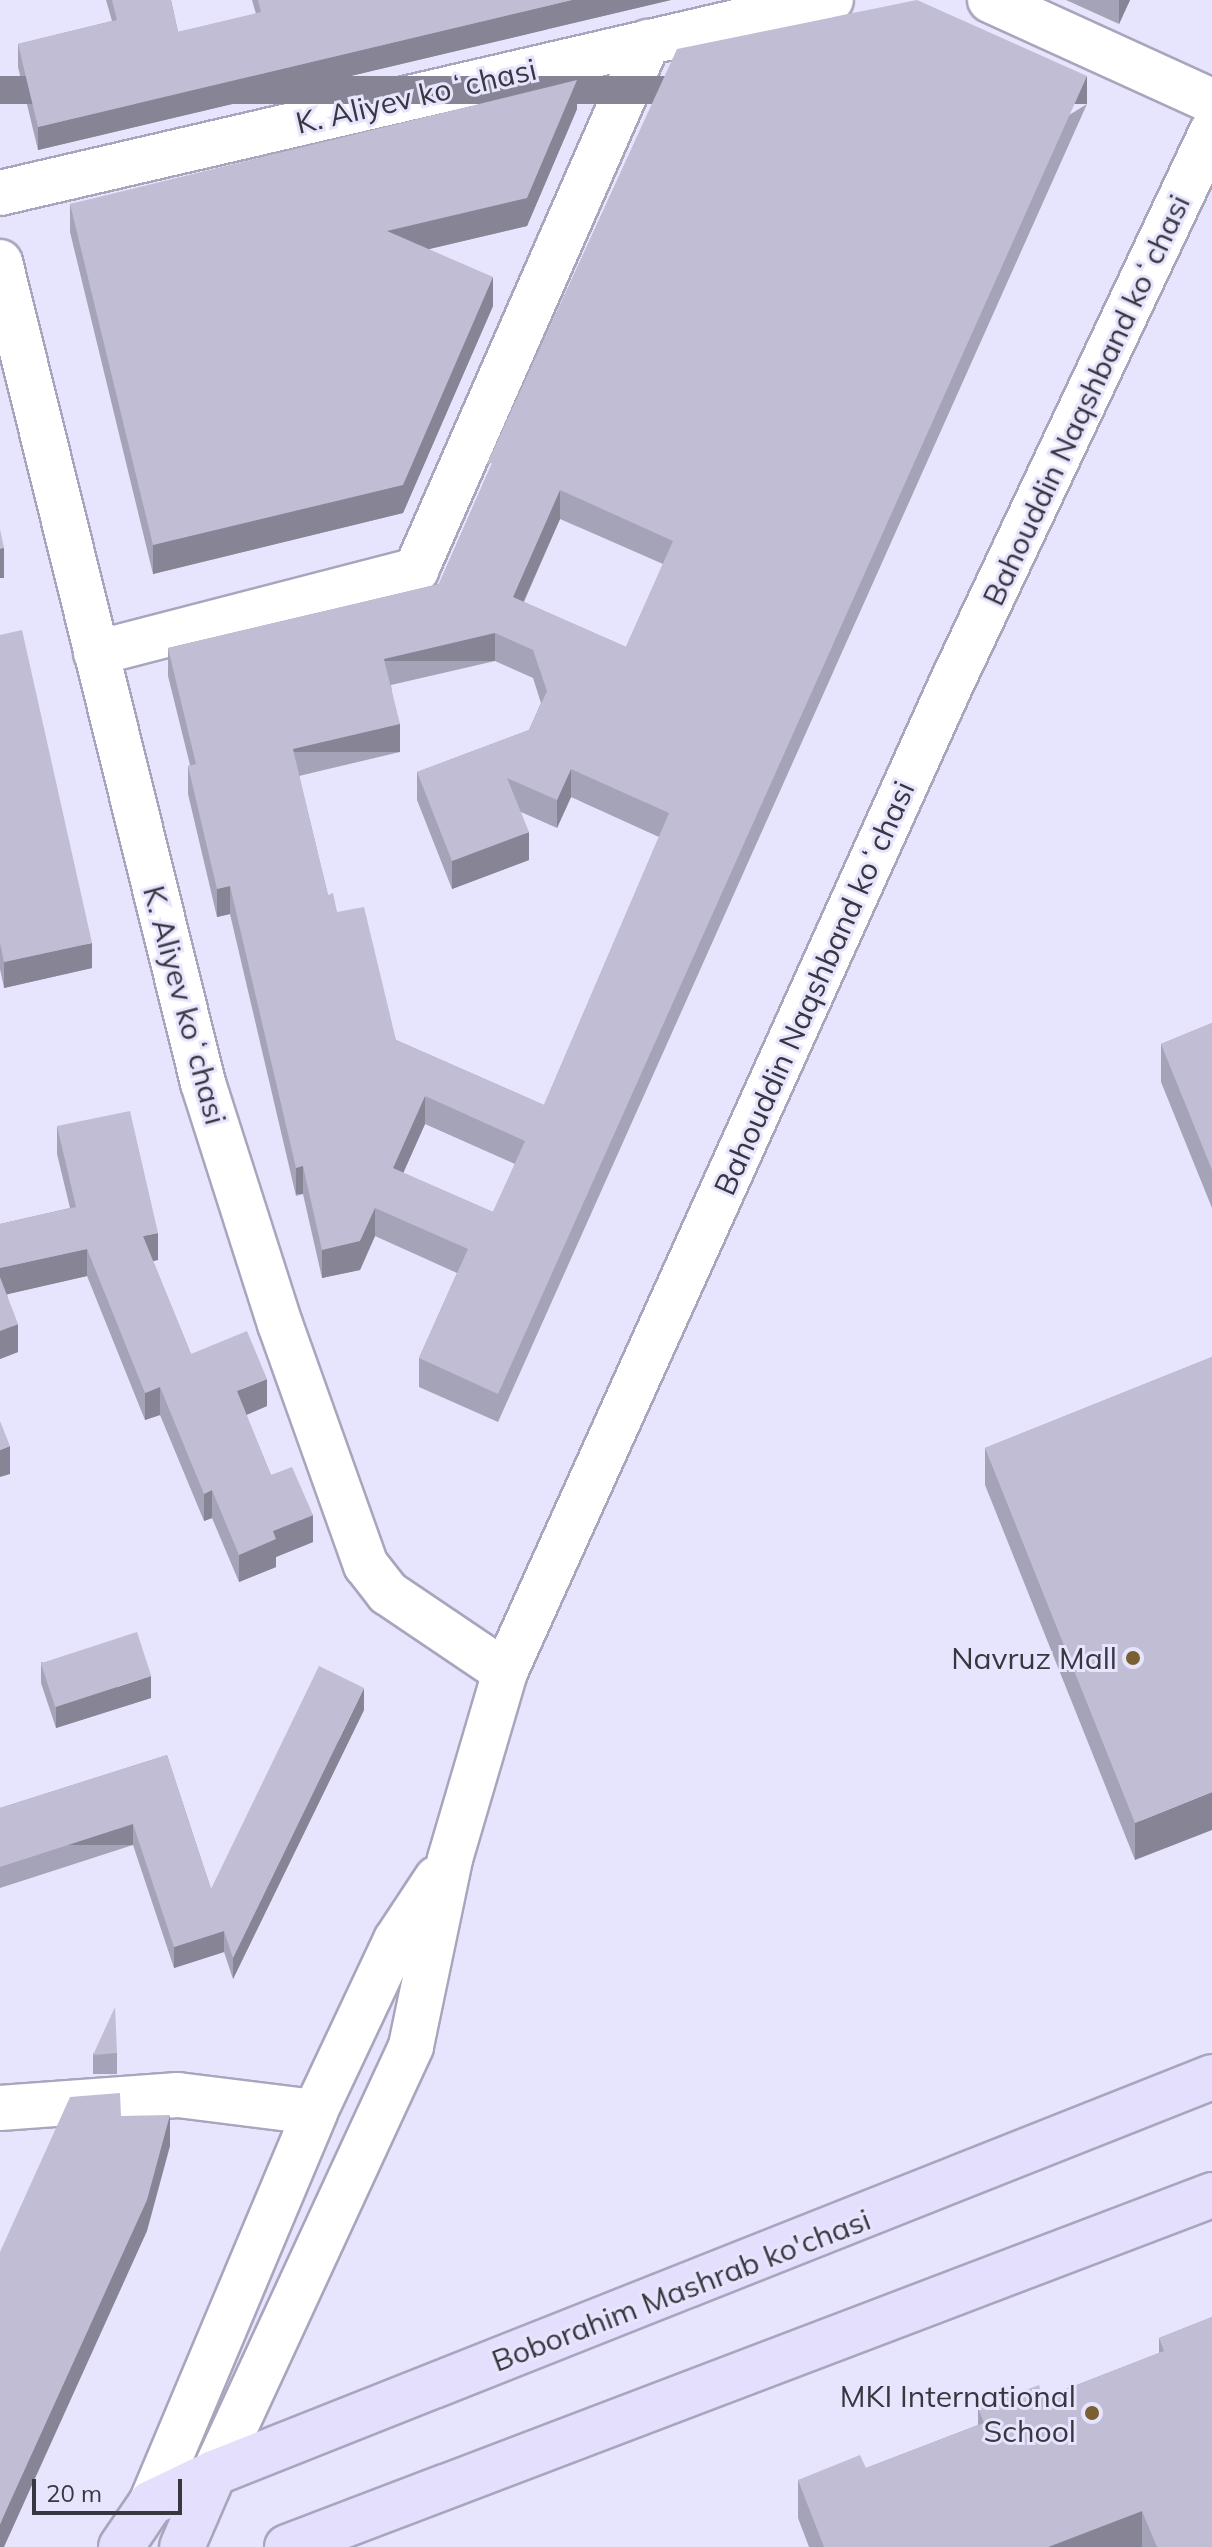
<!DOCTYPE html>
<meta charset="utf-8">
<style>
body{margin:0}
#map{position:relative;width:1212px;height:2547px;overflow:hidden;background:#e7e4fd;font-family:Mulish,sans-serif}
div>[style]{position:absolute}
.roads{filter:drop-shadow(2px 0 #a8a5bd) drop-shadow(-2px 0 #a8a5bd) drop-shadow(0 2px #a8a5bd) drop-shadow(0 -2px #a8a5bd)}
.minor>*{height:44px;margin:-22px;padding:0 22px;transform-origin:22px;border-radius:22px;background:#fff}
.major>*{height:44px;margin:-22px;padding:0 22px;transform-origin:22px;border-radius:22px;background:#e3dffc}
.wall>*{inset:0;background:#a5a3b7;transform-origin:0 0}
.shaded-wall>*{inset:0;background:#868495;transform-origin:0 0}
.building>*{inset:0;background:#c0bdd5;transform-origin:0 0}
.dots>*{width:22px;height:22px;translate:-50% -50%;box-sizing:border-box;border:4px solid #e7e4fd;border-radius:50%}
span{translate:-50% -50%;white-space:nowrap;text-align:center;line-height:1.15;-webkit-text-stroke:6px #e7e4fd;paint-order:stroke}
.street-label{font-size:30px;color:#383740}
.poi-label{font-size:30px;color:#383740}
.right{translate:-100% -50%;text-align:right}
.scale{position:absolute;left:32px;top:2479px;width:150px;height:36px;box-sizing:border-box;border:4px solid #383740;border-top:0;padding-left:10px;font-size:24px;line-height:28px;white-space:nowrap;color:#383740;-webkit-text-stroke:6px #e7e4fd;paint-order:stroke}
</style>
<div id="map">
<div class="roads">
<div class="minor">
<i style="left:990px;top:0;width:244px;rotate:24.5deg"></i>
<i style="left:0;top:193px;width:853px;rotate:-13.08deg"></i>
<i style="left:0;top:262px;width:846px;rotate:76.11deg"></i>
<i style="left:203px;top:1083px;width:253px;rotate:72.3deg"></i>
<i style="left:280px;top:1324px;width:256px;rotate:70.4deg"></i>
<i style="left:366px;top:1565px;width:36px;rotate:52deg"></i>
<i style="left:388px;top:1593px;width:141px;rotate:34deg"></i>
<i style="left:96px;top:653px;width:331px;rotate:-14.5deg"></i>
<i style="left:416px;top:570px;width:577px;rotate:-66.28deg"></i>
<i style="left:0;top:2108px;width:178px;rotate:-4.2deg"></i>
<i style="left:178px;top:2095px;width:138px;rotate:7.1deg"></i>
<i style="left:214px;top:2473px;width:470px;rotate:-65.2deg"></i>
<i style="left:411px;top:2046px;width:191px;rotate:-78.2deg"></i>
<i style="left:450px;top:1859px;width:195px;rotate:-73.6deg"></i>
<i style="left:505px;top:1672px;width:1088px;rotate:-65.7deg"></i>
<i style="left:953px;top:680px;width:607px;rotate:-64.74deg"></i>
<i style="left:151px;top:2503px;width:424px;rotate:-67.2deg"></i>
<i style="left:315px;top:2112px;width:190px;rotate:-64.8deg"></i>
<i style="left:396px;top:1940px;width:74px;rotate:-56.5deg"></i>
</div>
<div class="major">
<i style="left:121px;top:2547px;width:53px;rotate:-55.7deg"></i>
<i style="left:151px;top:2503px;width:70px;rotate:-25.5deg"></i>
<i style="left:214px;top:2473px;width:1074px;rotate:-21.64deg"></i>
<i style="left:182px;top:2547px;width:81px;rotate:-66.6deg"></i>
<i style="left:287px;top:2547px;width:990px;rotate:-20.83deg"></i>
</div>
</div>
<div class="wall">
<i style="clip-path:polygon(106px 0,171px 0,178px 32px,256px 14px,252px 0,671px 0,38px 150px,18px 67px,18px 44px,112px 21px)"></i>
<i style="clip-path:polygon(1066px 0,1130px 0,1119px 24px)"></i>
<i style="clip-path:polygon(evenodd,1087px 104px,498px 1422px,419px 1387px,419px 1358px,457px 1273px,375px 1236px,360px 1270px,322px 1278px,303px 1194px,296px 1196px,230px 914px,217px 917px,188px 794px,188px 766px,190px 765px,168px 676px,168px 648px,439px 584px,487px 475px,1087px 104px,560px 519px,663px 564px,626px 647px,524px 602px,560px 519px,1087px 104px,495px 661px,533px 678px,541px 703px,529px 730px,417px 772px,417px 800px,452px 889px,529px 860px,521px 812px,557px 828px,571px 797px,659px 837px,544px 1105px,396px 1040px,337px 912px,328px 895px,299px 776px,400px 752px,391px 685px,495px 661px,1087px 104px,425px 1124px,515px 1164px,493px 1212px,403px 1173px,425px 1124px)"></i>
<i style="clip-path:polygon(577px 109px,527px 226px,429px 249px,493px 306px,403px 513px,153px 574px,70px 232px,70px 204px)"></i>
<i style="clip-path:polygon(0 635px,92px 968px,4px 988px,0 969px)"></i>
<i style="clip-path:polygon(1212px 1023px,1212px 1208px,1161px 1082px,1161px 1044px)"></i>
<i style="clip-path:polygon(57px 1126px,158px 1260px,153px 1261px,191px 1354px,267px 1406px,246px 1415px,271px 1475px,313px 1542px,276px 1557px,276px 1567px,239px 1582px,212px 1518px,204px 1521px,160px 1415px,145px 1420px,87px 1276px,7px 1294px,18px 1352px,0 1359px,0 1224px,70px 1208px,57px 1154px)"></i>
<i style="clip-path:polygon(1212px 1357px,1135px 1860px,985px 1485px,985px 1448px)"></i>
<i style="clip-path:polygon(41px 1662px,151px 1698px,56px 1728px,41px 1683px)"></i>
<i style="clip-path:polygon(364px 1710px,233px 1979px,224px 1952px,174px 1968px,133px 1845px,0 1888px,0 1808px,167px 1755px,211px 1889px)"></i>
<i style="left:117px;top:2053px;width:21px;height:24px;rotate:90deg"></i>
<i style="clip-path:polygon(1212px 2317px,1212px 2547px,809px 2547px,798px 2518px,798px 2480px,866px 2468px,978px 2425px,978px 2408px,1043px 2398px,1159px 2353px,1159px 2338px)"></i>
</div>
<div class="shaded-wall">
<i style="clip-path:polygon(572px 0,671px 0,38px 150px,38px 127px)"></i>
<i style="clip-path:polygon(1119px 0,1130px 0,1119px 24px)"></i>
<i style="left:1087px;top:76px;width:28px;height:1444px;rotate:90deg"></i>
<i style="clip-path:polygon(577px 80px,577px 109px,527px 226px,387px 259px,387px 231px)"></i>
<i style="clip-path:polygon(493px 277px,493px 306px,403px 513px,153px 574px,153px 545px)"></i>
<i style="clip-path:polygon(560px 490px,560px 519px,513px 625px,513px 597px)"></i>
<i style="left:4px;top:548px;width:30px;height:4px;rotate:90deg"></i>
<i style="left:495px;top:633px;width:28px;height:114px;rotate:90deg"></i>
<i style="left:400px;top:724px;width:28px;height:110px;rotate:90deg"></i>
<i style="clip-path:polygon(571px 769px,571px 797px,557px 828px,557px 800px)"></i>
<i style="clip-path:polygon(529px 832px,529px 860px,452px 889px,452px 861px)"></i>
<i style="clip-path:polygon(230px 886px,230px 914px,217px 917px,217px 889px)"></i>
<i style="clip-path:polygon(92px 943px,92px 968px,4px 988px,4px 962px)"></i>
<i style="clip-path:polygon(425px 1096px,425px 1124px,393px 1196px,393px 1168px)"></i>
<i style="left:303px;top:1166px;width:28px;height:7px;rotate:90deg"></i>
<i style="clip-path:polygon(375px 1208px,375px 1236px,360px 1270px,322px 1278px,322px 1250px)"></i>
<i style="clip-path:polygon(158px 1233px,158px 1260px,143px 1263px,143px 1236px)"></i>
<i style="clip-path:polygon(87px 1249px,87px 1276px,0 1296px,0 1268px)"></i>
<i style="clip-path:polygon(18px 1324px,18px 1352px,0 1359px,0 1331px)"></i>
<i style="clip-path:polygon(267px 1379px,267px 1406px,237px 1419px,237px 1391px)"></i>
<i style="clip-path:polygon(160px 1387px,160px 1415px,145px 1420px,145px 1393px)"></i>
<i style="clip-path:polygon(10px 1446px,10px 1474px,0 1477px,0 1450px)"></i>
<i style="clip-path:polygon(212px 1490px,212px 1518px,204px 1521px,204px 1494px)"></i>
<i style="clip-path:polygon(313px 1515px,313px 1542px,276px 1557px,276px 1567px,239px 1582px,239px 1555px,273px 1531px)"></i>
<i style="clip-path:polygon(151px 1676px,151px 1698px,56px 1728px,56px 1707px)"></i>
<i style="clip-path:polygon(364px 1688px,364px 1710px,233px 1979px,233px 1958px)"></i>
<i style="clip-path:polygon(1212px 1792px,1212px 1830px,1135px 1860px,1135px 1823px)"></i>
<i style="left:133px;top:1824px;width:21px;height:140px;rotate:90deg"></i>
<i style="clip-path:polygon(224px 1931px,224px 1952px,174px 1968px,174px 1947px)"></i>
<i style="clip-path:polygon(170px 2115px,170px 2146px,147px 2231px,4px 2547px,0 2547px,0 2524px)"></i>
<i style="clip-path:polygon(1142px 2511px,1142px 2547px,1048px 2547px)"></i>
</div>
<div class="building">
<i style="clip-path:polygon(112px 0,171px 0,178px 32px,261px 12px,258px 0,572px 0,38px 127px,18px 44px,117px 20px)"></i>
<i style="clip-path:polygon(evenodd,917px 0,1087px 76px,498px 1394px,419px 1358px,468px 1249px,375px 1208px,360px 1241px,322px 1250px,303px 1166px,296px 1168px,230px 886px,217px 889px,188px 766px,196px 764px,168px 648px,439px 584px,492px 463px,487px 464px,677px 49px,917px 0,560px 490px,673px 541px,626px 647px,513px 597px,560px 490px,917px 0,495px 633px,533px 650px,547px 691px,529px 730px,417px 772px,452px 861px,529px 832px,507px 778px,557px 800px,571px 769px,669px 813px,544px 1105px,396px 1040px,364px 907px,337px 912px,333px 893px,328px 895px,293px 749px,400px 724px,384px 659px,495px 633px,917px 0,425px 1096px,525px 1141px,493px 1212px,393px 1168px,425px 1096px)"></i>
<i style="clip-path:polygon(577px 80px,527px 198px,387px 231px,493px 277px,403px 485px,153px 545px,70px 204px)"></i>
<i style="clip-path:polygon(0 529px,4px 548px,0 549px)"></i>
<i style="clip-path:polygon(22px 630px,92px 943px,4px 962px,0 943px,0 635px)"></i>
<i style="clip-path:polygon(1212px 1023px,1212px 1170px,1161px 1044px)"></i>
<i style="clip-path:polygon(130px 1111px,158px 1233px,143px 1236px,191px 1354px,247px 1331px,267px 1379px,237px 1391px,271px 1475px,292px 1467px,313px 1515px,273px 1531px,276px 1539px,239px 1555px,212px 1490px,204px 1494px,160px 1387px,145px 1393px,87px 1249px,0 1268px,0 1224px,76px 1207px,57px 1126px)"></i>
<i style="clip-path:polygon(0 1277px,18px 1324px,0 1331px)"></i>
<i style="clip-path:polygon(1212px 1357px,1212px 1792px,1135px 1823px,985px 1448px)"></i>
<i style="clip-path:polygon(0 1421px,10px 1446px,0 1450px)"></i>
<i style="left:137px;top:1632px;width:46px;height:101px;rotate:72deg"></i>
<i style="clip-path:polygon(319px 1666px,364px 1688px,233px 1958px,224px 1931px,174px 1947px,133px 1824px,0 1867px,0 1808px,167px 1755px,211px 1889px)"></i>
<i style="clip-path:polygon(115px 2007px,117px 2053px,93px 2055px)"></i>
<i style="clip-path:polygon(120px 2093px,121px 2116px,170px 2115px,147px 2200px,0 2524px,0 2252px,70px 2097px)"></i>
<i style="clip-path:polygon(1212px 2317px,1212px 2547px,1157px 2547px,1142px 2511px,1048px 2547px,824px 2547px,798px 2480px,860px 2455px,866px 2468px,984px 2423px,978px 2408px,1039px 2385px,1043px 2398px,1164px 2351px,1159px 2338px)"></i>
</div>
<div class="dots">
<i style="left:1133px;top:1658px;background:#795f31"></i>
<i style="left:1092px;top:2413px;background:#795f31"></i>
</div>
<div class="street-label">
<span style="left:416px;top:96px;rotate:-13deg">K. Aliyev koʻchasi</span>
<span style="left:1086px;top:400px;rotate:-65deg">Bahouddin Naqshband koʻchasi</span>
<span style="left:814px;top:988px;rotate:-66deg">Bahouddin Naqshband koʻchasi</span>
<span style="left:185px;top:1005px;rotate:75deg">K. Aliyev koʻchasi</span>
<span style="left:681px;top:2290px;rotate:-21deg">Boborahim Mashrab ko'chasi</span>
</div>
<div class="poi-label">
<span class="right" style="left:1117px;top:1658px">Navruz Mall</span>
<span class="right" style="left:1076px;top:2413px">MKI International<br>School</span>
</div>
<div class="scale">20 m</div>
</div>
